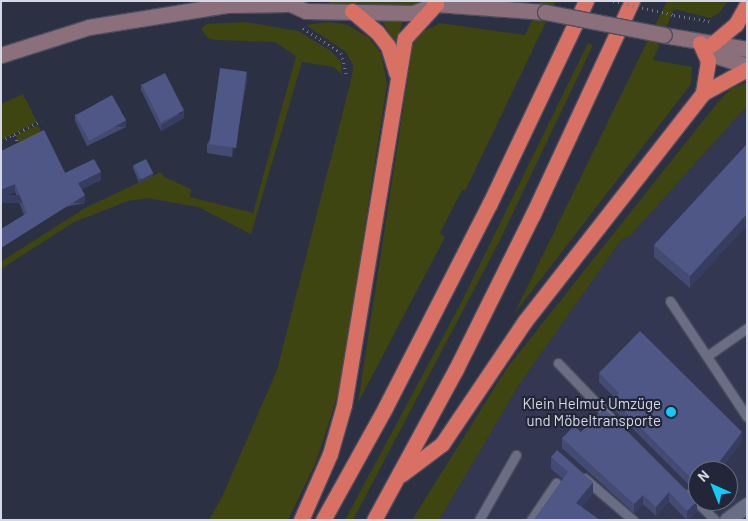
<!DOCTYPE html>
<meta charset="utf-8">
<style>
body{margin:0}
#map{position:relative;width:748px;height:521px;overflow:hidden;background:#2c3043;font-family:Barlow,sans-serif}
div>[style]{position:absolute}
.built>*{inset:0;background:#333751}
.green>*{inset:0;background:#3e4511;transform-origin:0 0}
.path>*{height:3px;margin-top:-1.5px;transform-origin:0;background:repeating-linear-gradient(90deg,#737787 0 1px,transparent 0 5px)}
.roads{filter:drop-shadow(1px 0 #4b4e5e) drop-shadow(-1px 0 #4b4e5e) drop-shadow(0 1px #4b4e5e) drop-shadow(0 -1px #4b4e5e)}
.lane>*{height:9px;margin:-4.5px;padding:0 4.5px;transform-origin:4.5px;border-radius:4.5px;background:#6a6e84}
.street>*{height:15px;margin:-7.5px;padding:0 7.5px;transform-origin:7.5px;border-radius:7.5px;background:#6a6e84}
.secondary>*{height:15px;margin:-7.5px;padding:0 7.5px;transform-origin:7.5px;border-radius:7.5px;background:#8b6f7a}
.highway>*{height:15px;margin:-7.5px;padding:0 7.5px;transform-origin:7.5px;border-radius:7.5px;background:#d87164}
.path-bridge>*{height:3px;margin-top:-1.5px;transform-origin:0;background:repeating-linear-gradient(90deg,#737787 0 1px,transparent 0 5px)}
.bridges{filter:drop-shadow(1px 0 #4b4e5e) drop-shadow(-1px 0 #4b4e5e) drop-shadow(0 1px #4b4e5e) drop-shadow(0 -1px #4b4e5e)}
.secondary-bridge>*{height:15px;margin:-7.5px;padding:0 7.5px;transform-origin:7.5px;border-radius:7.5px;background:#8b6f7a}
.wall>*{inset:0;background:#444b73}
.shaded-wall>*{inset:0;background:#373d5e;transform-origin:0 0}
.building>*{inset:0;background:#4f5786;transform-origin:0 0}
.dots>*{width:14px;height:14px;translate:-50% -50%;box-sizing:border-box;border:2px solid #232638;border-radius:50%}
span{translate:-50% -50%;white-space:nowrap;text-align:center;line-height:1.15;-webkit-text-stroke:4.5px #232638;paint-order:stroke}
.poi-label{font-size:15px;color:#d6d9e5}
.right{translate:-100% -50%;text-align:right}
.frame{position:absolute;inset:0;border:2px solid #d6d9e5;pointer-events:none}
.north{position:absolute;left:688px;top:461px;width:50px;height:50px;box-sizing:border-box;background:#232638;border:1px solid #6b6e7d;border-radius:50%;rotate:316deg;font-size:14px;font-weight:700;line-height:20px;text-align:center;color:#d6d9e5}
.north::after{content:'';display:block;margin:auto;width:18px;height:22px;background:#11cafa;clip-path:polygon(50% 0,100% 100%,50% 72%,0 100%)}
</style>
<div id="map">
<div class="built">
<i style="clip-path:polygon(evenodd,747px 106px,747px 520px,439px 520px,519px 385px,621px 240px,630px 236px,747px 106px,698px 471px,728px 471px,728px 501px,698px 501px,698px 471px)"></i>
</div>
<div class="green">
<i style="clip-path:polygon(330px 1px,422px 1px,422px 2px,420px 7px,330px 5px)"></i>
<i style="clip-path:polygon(541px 1px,556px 1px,465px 191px,462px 190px,440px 233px,445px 237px,358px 403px,413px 44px,421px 33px,440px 23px,525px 35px)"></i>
<i style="clip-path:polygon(667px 1px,728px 1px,718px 14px,710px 18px,674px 9px,653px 60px,692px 67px,691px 84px,514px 314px)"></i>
<i style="clip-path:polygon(381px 19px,403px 20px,396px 43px,395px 43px)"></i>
<i style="clip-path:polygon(245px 22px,298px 31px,331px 51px,341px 62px,342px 75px,334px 67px,302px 62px,251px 234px,198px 207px,147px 198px,128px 201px,74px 222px,1px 269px,2px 261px,85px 208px,161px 172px,164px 177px,191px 189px,190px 197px,253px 213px,296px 56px,275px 42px,216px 40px,208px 38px,201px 29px,207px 24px)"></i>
<i style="clip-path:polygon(328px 22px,348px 25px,369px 38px,381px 53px,387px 84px,340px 388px,316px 462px,288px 520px,209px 520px,222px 497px,277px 370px,352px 76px,353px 65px,346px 52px,306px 25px)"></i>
<i style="clip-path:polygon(588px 43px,593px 45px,500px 240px,353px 520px,345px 520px,460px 305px)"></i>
<i style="clip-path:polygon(747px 82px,747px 106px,630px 236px,621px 240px,519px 385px,439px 520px,412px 520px,507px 368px,718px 102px,732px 88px)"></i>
<i style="clip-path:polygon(23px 94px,37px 122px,1px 140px,1px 104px)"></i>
<i style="left:38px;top:125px;width:14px;height:25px;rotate:65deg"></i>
</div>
<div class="path">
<i style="left:674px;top:15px;width:39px;rotate:10deg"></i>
<i style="left:303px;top:28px;width:45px;rotate:33.3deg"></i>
<i style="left:341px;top:53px;width:21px;rotate:76deg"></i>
<i style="left:14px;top:135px;width:12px;rotate:66deg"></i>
<i style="left:1px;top:141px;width:45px;rotate:-26.6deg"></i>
</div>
<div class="roads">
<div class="lane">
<i style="left:670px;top:301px;width:139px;rotate:56.4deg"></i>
<i style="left:707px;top:356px;width:49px;rotate:-35deg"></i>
<i style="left:558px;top:363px;width:75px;rotate:46.1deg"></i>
<i style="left:584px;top:478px;width:65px;rotate:40.6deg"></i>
<i style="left:689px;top:494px;width:37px;rotate:45deg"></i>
<i style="left:479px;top:520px;width:75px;rotate:-60.4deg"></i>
<i style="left:531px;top:520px;width:45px;rotate:-56deg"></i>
</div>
<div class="street">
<i style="left:727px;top:520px;width:25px;rotate:-37deg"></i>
</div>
<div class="secondary">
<i style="left:664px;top:35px;width:84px;rotate:9.6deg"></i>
<i style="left:711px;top:45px;width:15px;rotate:53deg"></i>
<i style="left:720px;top:57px;width:28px;rotate:18deg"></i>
<i style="left:1px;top:55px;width:92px;rotate:-17.7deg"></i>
<i style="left:89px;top:27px;width:139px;rotate:-9.1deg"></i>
<i style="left:226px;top:5px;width:64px;rotate:-0.9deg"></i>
<i style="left:290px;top:4px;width:17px;rotate:24deg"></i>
<i style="left:306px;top:11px;width:107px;rotate:1.1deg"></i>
<i style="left:413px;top:13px;width:25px;rotate:-21deg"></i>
<i style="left:436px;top:4px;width:109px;rotate:4.2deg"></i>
</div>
<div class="highway">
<i style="left:352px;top:11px;width:33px;rotate:40deg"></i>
<i style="left:377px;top:32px;width:18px;rotate:52deg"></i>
<i style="left:388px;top:46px;width:28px;rotate:73deg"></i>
<i style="left:700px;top:43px;width:20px;rotate:66deg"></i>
<i style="left:708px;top:61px;width:32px;rotate:99deg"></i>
<i style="left:711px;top:45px;width:33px;rotate:-40deg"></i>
<i style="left:736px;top:24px;width:23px;rotate:-61deg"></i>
<i style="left:402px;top:474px;width:50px;rotate:-36.9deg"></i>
<i style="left:442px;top:444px;width:148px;rotate:-56deg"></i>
<i style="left:525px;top:321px;width:289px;rotate:-52deg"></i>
<i style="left:703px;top:93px;width:50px;rotate:-28.6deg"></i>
<i style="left:301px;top:520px;width:72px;rotate:-66.3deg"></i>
<i style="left:330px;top:454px;width:51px;rotate:-74.1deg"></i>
<i style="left:344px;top:405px;width:372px;rotate:-80.6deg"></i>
<i style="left:405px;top:38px;width:46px;rotate:-47.6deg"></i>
<i style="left:436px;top:4px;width:4px;rotate:-124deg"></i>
<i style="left:323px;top:520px;width:128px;rotate:-61deg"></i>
<i style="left:385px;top:408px;width:230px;rotate:-62.9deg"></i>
<i style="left:490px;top:203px;width:224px;rotate:-64.6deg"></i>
<i style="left:374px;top:520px;width:172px;rotate:-61.5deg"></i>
<i style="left:456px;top:369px;width:173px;rotate:-63.6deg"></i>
<i style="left:533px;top:214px;width:235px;rotate:-65.1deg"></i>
</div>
</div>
<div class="path-bridge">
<i style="left:613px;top:1px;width:63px;rotate:12.9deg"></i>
</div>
<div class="bridges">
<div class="secondary-bridge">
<i style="left:545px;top:12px;width:121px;rotate:10.9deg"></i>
</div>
</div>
<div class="wall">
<i style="clip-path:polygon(247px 81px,232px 157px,207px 153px,207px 144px)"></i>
<i style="clip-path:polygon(141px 84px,184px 118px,161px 131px,141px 90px)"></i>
<i style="clip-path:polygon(75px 114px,126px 127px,87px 146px,75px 121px)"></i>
<i style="clip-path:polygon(44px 130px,65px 173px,101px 180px,82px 189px,85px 203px,24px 215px,15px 192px,1px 198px)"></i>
<i style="clip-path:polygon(747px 144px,690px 288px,654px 257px,654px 245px)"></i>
<i style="clip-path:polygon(133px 165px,153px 176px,139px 183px,133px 168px)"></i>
<i style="clip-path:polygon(599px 373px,742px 442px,719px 471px,698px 471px,698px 494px,613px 409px,613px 400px,615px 398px,599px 382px)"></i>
<i style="clip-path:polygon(581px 432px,697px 511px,688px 520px,687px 520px,669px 502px,656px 516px,643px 504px,634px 513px,562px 448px,562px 438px)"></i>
<i style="clip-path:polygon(551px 457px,593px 493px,582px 507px,534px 520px,563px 479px,551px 469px)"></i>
<i style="clip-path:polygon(728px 482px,736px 502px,728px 507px,720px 501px,728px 501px)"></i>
</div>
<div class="shaded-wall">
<i style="clip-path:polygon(247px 72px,247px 81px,232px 157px,232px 148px)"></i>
<i style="clip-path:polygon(184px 111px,184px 118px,161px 131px,161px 125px)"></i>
<i style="left:126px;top:120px;width:7px;height:43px;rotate:90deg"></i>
<i style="clip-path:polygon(101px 172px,101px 180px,78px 191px,78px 183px)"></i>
<i style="clip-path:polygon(153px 173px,153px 176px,139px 183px,139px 179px)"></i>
<i style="clip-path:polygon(15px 184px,15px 192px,1px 198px,1px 190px)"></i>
<i style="left:85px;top:195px;width:8px;height:99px;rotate:90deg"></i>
<i style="clip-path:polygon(747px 214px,747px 226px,690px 288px,690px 276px)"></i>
<i style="clip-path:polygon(742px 432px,742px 442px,719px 471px,716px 466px)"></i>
<i style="clip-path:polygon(593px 482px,593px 493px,576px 515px,576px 503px)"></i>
<i style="clip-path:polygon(669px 492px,669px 502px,656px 516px,656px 507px)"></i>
<i style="clip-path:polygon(736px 492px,736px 502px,728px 507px,728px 498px)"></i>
<i style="clip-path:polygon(643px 495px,643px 504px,634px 513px,634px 504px)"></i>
<i style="clip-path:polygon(697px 501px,697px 511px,687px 520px,687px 511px)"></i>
</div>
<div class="building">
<i style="left:220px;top:68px;width:27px;height:77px;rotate:8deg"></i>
<i style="left:165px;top:73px;width:42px;height:26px;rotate:63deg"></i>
<i style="left:112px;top:95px;width:29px;height:42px;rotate:61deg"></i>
<i style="clip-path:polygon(44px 130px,65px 173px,94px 159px,101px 172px,78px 183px,85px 195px,1px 248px,1px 229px,27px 213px,15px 184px,1px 190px,1px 151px)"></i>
<i style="clip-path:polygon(747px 144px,747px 214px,690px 276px,654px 245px)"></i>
<i style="left:146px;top:159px;width:16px;height:14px;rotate:63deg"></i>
<i style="clip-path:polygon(640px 331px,742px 432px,716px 466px,719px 471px,698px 471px,698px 485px,613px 400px,619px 393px,599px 373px)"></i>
<i style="clip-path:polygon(604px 408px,697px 501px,687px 511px,669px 492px,656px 507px,643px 495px,634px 504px,562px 438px,574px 426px,581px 432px)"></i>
<i style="clip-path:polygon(557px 450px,593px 482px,576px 503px,600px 520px,534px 520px,568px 472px,551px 457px)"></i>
<i style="clip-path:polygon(728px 482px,736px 492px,728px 498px)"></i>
</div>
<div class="dots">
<i style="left:671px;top:412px;background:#11cafa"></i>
</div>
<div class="poi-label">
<span class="right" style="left:661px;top:412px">Klein Helmut Umzüge<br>und Möbeltransporte</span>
</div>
<div class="frame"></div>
<div class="north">N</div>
</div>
